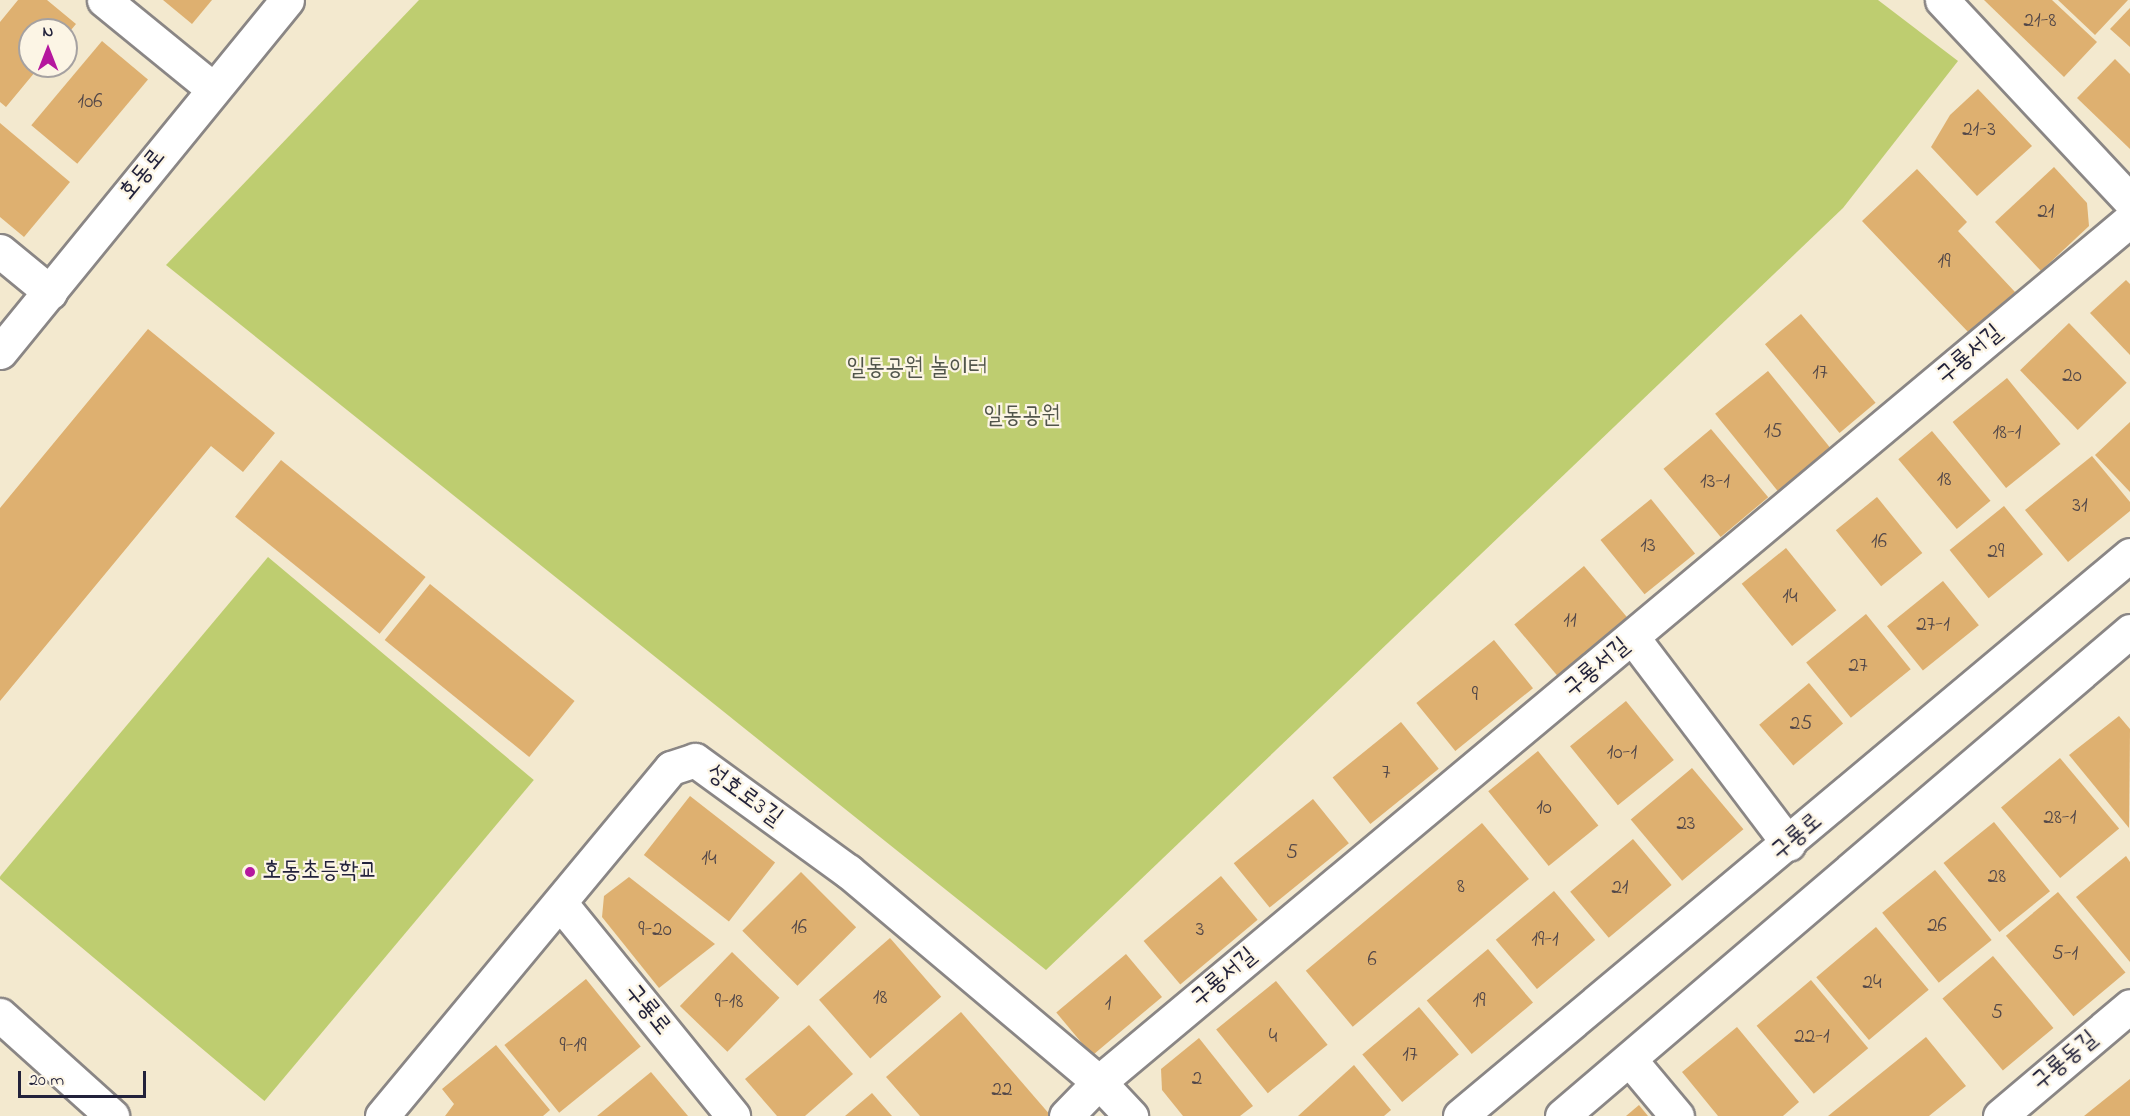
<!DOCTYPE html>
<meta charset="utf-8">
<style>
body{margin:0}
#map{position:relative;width:2130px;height:1116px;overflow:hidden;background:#f3e9cf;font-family:"Indie Flower","Poor Story",sans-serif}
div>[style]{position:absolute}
.green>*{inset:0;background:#becd70;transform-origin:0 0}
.building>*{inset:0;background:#deb070;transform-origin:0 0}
.roads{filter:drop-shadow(2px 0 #8a8685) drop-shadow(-2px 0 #8a8685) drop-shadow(0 2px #8a8685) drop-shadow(0 -2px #8a8685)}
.minor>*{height:33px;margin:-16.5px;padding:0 16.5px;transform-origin:16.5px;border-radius:16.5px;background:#fff}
.dots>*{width:16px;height:16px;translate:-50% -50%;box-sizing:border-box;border:3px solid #fcf5e5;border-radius:50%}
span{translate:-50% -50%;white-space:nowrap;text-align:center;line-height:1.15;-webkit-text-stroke:4.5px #fcf5e5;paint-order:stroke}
.number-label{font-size:21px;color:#514648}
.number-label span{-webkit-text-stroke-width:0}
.street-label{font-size:24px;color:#22223b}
.park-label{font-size:24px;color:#51554b}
.poi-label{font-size:24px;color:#22223b}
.left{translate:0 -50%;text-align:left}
.north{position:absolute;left:18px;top:18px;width:60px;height:60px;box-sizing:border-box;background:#fcf5e5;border:2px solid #a5a1a1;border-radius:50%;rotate:0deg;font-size:16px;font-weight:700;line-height:24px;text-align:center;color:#22223b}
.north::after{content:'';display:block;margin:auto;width:21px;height:27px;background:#b5179e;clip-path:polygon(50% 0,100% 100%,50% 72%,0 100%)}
.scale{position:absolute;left:18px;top:1071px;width:128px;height:27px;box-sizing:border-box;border:3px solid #22223b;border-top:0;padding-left:8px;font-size:18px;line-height:21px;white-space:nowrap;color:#22223b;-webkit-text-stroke:4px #fcf5e5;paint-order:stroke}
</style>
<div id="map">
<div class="green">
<i style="clip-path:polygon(419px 0,1878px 0,1958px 61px,1843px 208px,1046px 970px,166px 265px)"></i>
<i style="left:268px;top:557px;width:347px;height:419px;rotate:40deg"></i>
</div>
<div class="building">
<i style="clip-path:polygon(18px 0,47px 0,76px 24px,66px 36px,66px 30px,30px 30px,30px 66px,40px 66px,6px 107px,0 102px,0 22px)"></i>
<i style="clip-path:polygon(163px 0,212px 0,192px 24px)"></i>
<i style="clip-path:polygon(1984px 0,2052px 0,2097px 42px,2064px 77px)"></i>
<i style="clip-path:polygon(2058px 0,2128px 0,2095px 35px)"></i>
<i style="clip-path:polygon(2130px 8px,2130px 47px,2110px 29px)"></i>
<i style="left:102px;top:41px;width:60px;height:110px;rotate:40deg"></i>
<i style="clip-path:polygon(2115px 59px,2130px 74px,2130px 149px,2077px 98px)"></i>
<i style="clip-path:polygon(1978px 89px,2032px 146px,1977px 196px,1931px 147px,1950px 115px)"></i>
<i style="clip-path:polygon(0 123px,70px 182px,24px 237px,0 217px)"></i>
<i style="clip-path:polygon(2054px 167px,2087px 203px,2089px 226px,2041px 271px,1995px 222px)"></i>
<i style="clip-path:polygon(1917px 169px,1967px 222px,1958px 231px,2015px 292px,1970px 334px,1862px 221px)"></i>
<i style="clip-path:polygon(2126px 280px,2130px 284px,2130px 355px,2090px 313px)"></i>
<i style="left:1801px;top:314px;width:116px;height:47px;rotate:50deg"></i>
<i style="left:2069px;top:323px;width:83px;height:68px;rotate:46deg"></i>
<i style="clip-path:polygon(148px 329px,275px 433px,243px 472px,211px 446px,0 701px,0 508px)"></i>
<i style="left:1768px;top:371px;width:101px;height:68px;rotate:51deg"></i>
<i style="left:2007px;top:378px;width:85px;height:70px;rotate:51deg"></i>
<i style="clip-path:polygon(2130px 422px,2130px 492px,2095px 455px)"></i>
<i style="left:1711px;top:429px;width:89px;height:62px;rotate:50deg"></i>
<i style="left:1932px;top:431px;width:91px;height:44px;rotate:50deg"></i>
<i style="clip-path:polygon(2092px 456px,2130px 502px,2130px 511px,2068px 562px,2025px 510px)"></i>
<i style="left:281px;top:460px;width:186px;height:73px;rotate:39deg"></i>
<i style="left:1877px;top:497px;width:72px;height:53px;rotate:51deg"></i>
<i style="left:1651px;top:499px;width:70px;height:65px;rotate:51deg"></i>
<i style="left:2004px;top:506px;width:62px;height:70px;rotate:51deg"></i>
<i style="left:1786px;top:548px;width:80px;height:57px;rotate:51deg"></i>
<i style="left:1584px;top:566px;width:68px;height:91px;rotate:50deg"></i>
<i style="left:1943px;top:581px;width:57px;height:72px;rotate:51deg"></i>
<i style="left:430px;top:584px;width:186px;height:72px;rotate:39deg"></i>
<i style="left:1866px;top:614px;width:71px;height:77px;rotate:51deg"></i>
<i style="left:1494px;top:640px;width:62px;height:100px;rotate:51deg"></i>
<i style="left:1809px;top:683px;width:53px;height:65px;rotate:50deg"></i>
<i style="left:1626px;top:701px;width:76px;height:72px;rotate:51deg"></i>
<i style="clip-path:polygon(2119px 716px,2130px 729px,2129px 828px,2069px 755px)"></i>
<i style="left:1401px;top:722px;width:60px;height:88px;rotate:51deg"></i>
<i style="left:1538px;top:751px;width:96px;height:64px;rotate:51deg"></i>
<i style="left:2060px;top:758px;width:92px;height:77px;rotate:50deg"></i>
<i style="left:1692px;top:768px;width:80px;height:80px;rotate:50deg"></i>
<i style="left:690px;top:796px;width:108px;height:75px;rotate:38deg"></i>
<i style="left:1313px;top:799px;width:57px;height:102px;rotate:51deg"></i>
<i style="left:1994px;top:822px;width:89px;height:65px;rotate:51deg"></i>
<i style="left:1482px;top:823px;width:73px;height:230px;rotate:50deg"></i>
<i style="left:1633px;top:839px;width:60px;height:82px;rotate:50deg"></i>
<i style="clip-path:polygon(2126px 856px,2130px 862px,2130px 962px,2076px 897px)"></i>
<i style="left:1935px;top:870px;width:90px;height:68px;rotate:51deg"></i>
<i style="left:801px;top:872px;width:78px;height:83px;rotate:45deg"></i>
<i style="left:1221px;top:876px;width:57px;height:101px;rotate:50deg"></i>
<i style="clip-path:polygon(629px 877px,715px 944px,659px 988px,602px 917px,604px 896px)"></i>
<i style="left:1554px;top:891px;width:64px;height:76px;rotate:50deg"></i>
<i style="left:2058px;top:892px;width:105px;height:68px;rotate:50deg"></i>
<i style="left:1876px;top:927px;width:82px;height:78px;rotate:50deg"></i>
<i style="left:890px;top:938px;width:78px;height:94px;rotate:49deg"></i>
<i style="left:1488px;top:949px;width:70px;height:80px;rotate:50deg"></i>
<i style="left:732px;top:952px;width:66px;height:75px;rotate:44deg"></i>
<i style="left:1126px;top:954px;width:56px;height:91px;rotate:50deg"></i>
<i style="left:1993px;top:956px;width:94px;height:66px;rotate:50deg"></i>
<i style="left:586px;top:979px;width:87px;height:105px;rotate:51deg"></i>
<i style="left:1811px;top:980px;width:89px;height:71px;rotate:50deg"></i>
<i style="left:1276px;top:981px;width:82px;height:77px;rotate:51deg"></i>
<i style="left:1419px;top:1007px;width:62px;height:74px;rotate:50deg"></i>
<i style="clip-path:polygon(961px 1012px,1051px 1116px,920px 1116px,886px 1077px)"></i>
<i style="clip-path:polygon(809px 1025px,853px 1074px,805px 1116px,777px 1116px,745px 1079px)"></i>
<i style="clip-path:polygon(1737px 1027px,1799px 1102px,1783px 1116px,1718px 1116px,1682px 1072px)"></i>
<i style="clip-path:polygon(1926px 1037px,1966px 1086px,1929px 1116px,1828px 1116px)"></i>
<i style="clip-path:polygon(1199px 1038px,1253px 1106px,1240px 1116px,1183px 1116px,1162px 1090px,1161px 1069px)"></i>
<i style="clip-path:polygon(496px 1045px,550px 1110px,543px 1116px,445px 1116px,454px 1104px,442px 1089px)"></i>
<i style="clip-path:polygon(1354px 1065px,1391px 1110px,1384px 1116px,1298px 1116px)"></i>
<i style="clip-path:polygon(651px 1072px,688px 1116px,597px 1116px)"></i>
<i style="clip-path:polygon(2130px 1079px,2130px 1116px,2084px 1116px)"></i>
<i style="clip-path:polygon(872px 1093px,892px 1116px,845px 1116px)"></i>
<i style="clip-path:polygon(1639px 1105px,1648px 1116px,1626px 1116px)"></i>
</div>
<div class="roads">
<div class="minor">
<i style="left:104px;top:0;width:139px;rotate:39.2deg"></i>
<i style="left:1942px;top:0;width:275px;rotate:46.9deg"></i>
<i style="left:0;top:251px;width:65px;rotate:39.4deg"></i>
<i style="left:0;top:352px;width:454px;rotate:-50.8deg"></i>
<i style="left:1633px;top:638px;width:258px;rotate:52.9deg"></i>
<i style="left:561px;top:904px;width:273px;rotate:50.9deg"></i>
<i style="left:0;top:1015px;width:151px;rotate:42deg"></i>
<i style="left:1630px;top:1060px;width:73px;rotate:50deg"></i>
<i style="left:382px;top:1116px;width:452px;rotate:-50.3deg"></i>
<i style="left:671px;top:768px;width:25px;rotate:-18deg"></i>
<i style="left:695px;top:760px;width:189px;rotate:36deg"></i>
<i style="left:848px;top:871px;width:328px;rotate:40.1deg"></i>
<i style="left:1099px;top:1082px;width:47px;rotate:46.7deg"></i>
<i style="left:1066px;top:1116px;width:47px;rotate:-45.9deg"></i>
<i style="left:1099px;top:1082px;width:1344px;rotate:-39.9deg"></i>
<i style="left:1460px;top:1116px;width:874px;rotate:-39.94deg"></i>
<i style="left:1562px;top:1116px;width:747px;rotate:-40.49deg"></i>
<i style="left:2000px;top:1116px;width:170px;rotate:-40.2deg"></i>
</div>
</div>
<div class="dots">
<i style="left:250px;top:872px;background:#b5179e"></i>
</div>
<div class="number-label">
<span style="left:2040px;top:21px">21-8</span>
<span style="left:90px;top:102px">106</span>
<span style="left:1979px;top:130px">21-3</span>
<span style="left:2046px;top:212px">21</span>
<span style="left:1944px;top:262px">19</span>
<span style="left:1820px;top:373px">17</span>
<span style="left:2072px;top:376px">20</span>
<span style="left:1773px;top:432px">15</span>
<span style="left:2007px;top:433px">18-1</span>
<span style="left:1944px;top:480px">18</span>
<span style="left:1715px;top:482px">13-1</span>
<span style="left:2080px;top:506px">31</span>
<span style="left:1879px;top:542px">16</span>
<span style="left:1648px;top:546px">13</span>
<span style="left:1996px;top:552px">29</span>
<span style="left:1790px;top:597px">14</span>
<span style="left:1570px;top:621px">11</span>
<span style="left:1933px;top:625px">27-1</span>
<span style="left:1858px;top:666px">27</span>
<span style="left:1475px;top:695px">9</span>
<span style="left:1801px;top:724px">25</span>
<span style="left:1622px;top:753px">10-1</span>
<span style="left:1386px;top:773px">7</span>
<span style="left:1544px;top:808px">10</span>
<span style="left:2060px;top:818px">28-1</span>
<span style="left:1686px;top:824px">23</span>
<span style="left:1292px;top:853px">5</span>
<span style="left:709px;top:859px">14</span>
<span style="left:1997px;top:877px">28</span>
<span style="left:1461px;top:887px">8</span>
<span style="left:1620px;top:888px">21</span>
<span style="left:1937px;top:926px">26</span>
<span style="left:799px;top:928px">16</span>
<span style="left:655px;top:930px">9-20</span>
<span style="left:1200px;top:930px">3</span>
<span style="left:1545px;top:940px">19-1</span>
<span style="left:2065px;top:954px">5-1</span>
<span style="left:1372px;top:960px">6</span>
<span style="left:1872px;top:983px">24</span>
<span style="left:880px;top:998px">18</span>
<span style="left:1479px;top:1001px">19</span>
<span style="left:729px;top:1002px">9-18</span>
<span style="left:1108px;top:1004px">1</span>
<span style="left:1997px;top:1013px">5</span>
<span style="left:1273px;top:1037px">4</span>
<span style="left:1812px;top:1037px">22-1</span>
<span style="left:573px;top:1046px">9-19</span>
<span style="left:1410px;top:1055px">17</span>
<span style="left:1197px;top:1079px">2</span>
<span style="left:1002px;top:1090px">22</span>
</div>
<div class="street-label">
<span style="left:143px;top:175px;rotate:-51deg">호동로</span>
<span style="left:1970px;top:355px;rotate:-40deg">구룡서길</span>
<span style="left:1597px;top:668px;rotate:-40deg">구룡서길</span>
<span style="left:744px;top:796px;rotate:36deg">성호로3길</span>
<span style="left:1797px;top:837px;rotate:-40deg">구룡로</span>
<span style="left:1224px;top:978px;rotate:-40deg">구룡서길</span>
<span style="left:647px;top:1010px;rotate:51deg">구룡로</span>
<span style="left:2065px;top:1061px;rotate:-40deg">구룡동길</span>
</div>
<div class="park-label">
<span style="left:917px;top:369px">일동공원 놀이터</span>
<span style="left:1022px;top:417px">일동공원</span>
</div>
<div class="poi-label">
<span class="left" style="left:262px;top:872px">호동초등학교</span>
</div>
<div class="north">N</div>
<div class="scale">20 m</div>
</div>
